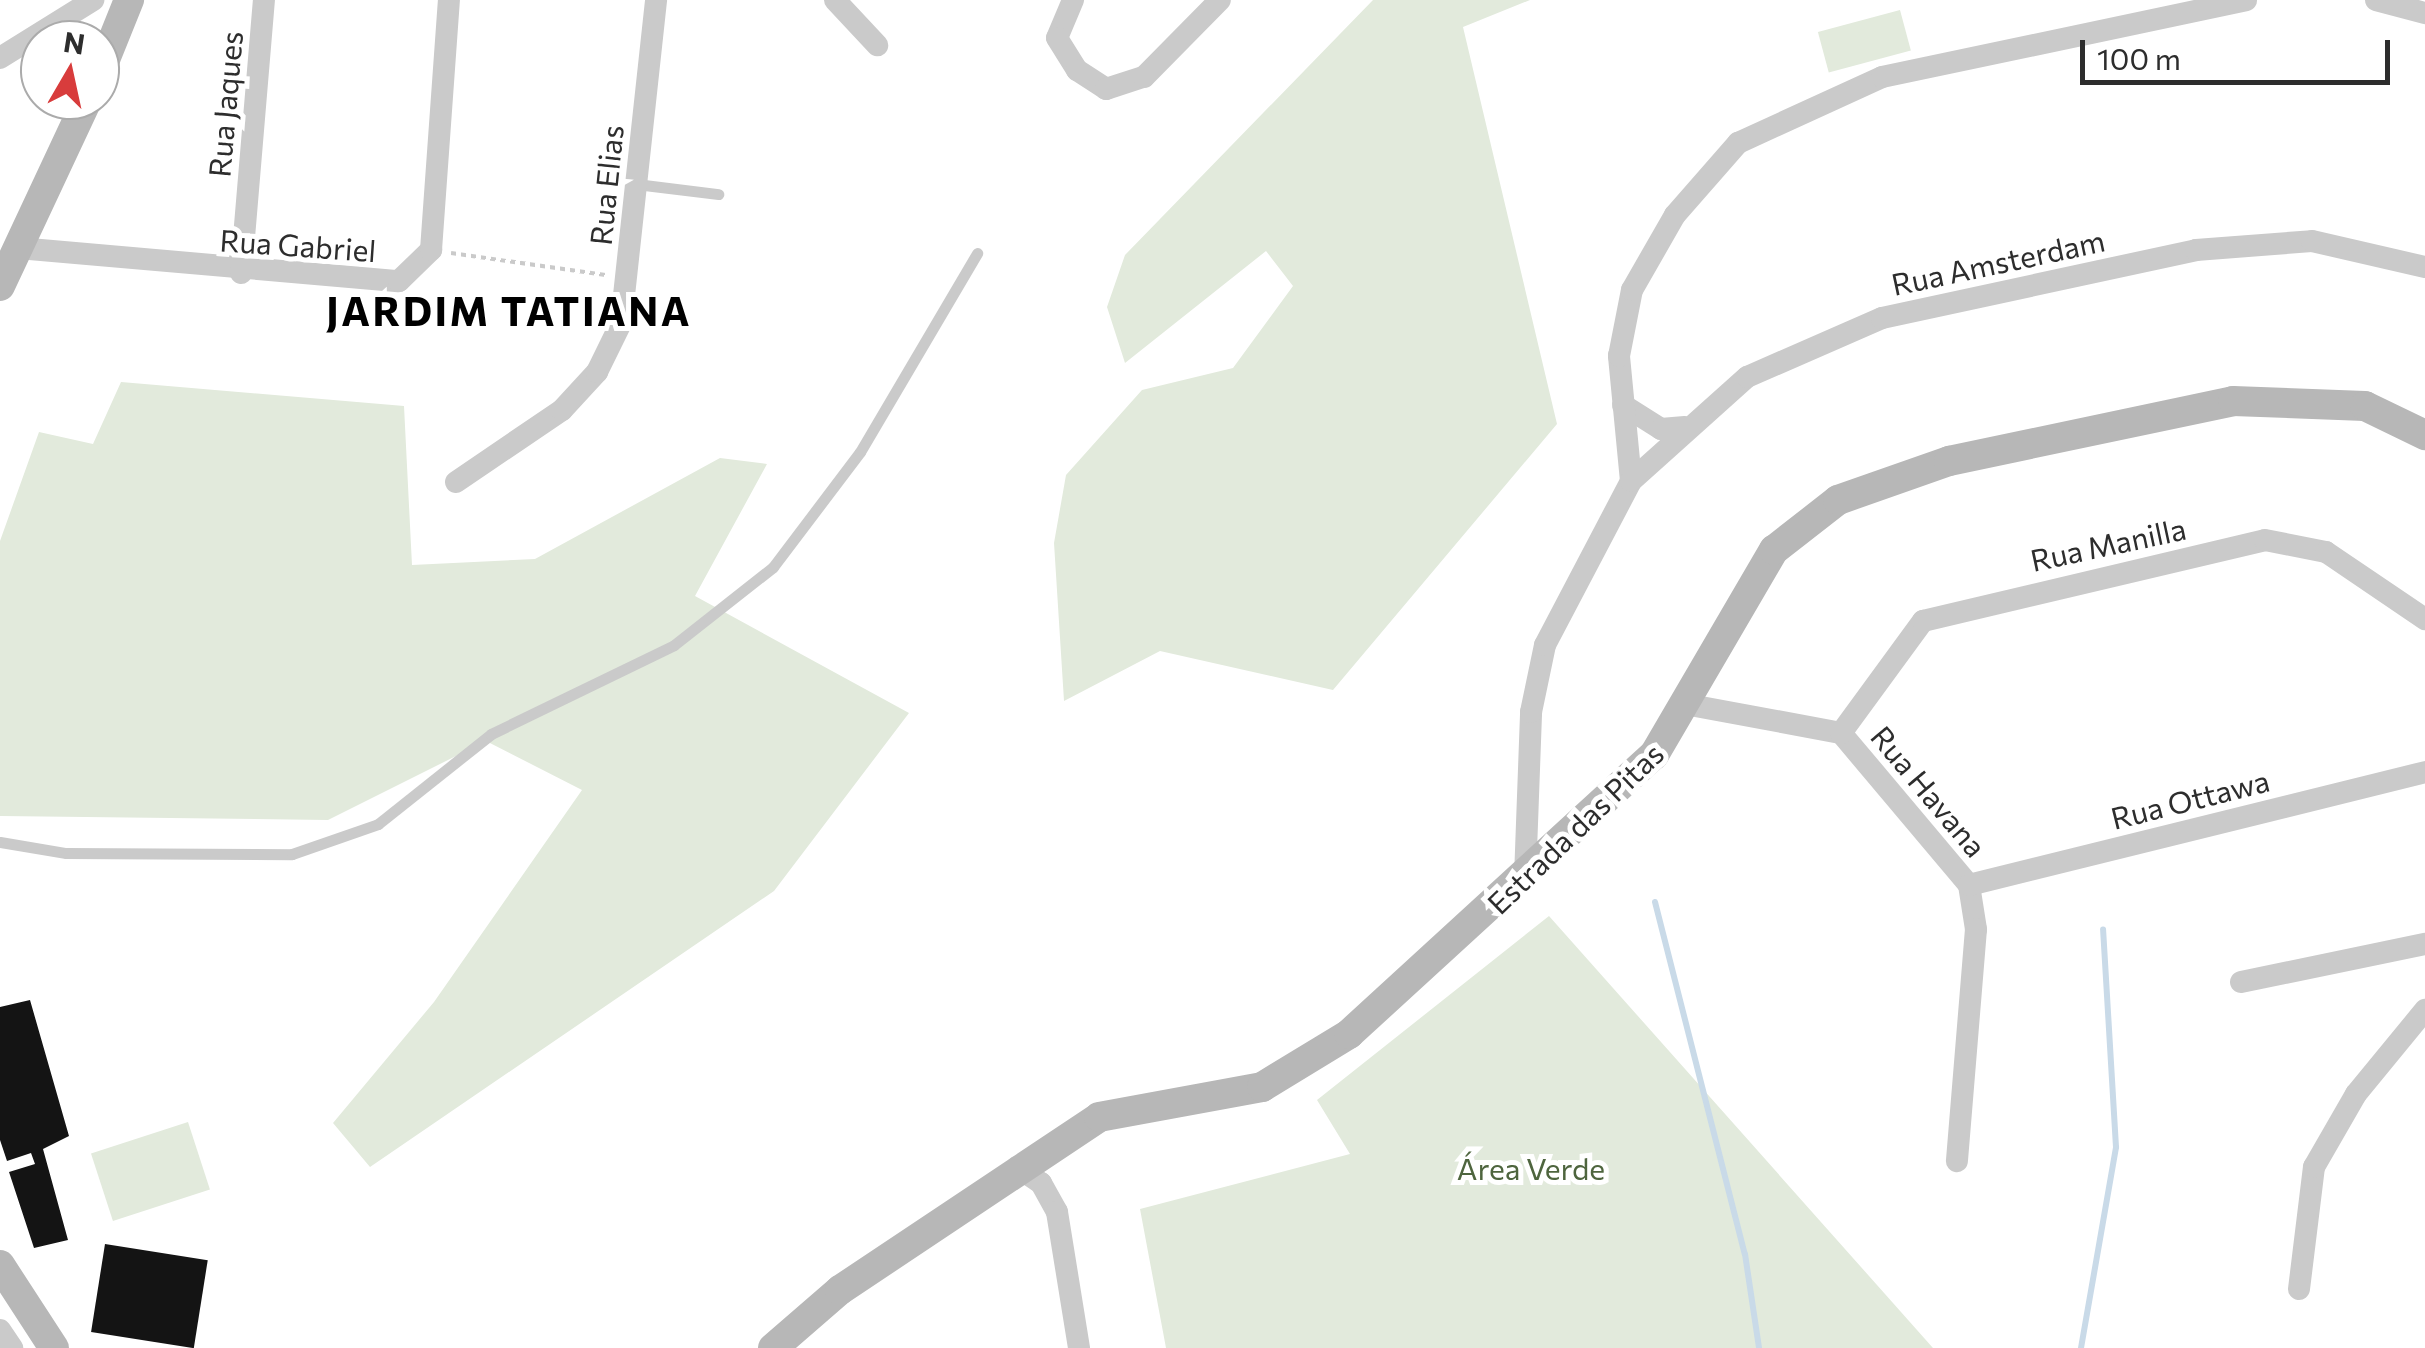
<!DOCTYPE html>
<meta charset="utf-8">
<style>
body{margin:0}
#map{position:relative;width:2425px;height:1348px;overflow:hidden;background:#fff;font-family:Commissioner,sans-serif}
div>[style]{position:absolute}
.green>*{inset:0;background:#e2eadc;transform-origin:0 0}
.stream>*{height:6px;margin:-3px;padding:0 3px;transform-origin:3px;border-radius:3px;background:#c9dae8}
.building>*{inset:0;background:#141414;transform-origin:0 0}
.path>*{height:4px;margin-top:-2px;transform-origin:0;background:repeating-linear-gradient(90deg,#cacaca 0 5px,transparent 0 10px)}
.service>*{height:11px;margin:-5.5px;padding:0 5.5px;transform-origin:5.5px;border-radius:5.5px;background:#cacaca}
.minor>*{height:22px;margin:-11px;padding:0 11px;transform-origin:11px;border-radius:11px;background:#cacaca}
.secondary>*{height:30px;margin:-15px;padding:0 15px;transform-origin:15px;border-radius:15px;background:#b7b7b7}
span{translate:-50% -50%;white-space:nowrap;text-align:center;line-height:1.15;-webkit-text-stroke:10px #fff;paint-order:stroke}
.street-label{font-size:30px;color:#2d2d2d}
.park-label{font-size:30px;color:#4e653e}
.district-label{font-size:40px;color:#000;font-weight:700;letter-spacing:2.5px}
.north{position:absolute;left:20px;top:20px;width:100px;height:100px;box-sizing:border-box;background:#fff;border:2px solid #ababab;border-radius:50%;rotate:9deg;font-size:28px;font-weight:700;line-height:40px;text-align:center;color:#2d2d2d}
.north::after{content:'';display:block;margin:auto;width:35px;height:45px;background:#d83c3c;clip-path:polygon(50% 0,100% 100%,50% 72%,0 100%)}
.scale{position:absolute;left:2080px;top:40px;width:310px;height:45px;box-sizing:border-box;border:5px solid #2d2d2d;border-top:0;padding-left:12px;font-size:30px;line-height:35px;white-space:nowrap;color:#2d2d2d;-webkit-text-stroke:8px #fff;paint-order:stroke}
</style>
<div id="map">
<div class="green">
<i style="clip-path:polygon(1373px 0,1530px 0,1463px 27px,1557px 424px,1333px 690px,1160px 651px,1064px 701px,1054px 543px,1066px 475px,1142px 390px,1233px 368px,1293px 286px,1266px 251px,1125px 363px,1107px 307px,1125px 255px)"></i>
<i style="left:1900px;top:10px;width:42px;height:85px;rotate:75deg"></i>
<i style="clip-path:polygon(121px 382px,404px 406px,412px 565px,535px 559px,720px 458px,767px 464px,695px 596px,909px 713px,774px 891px,370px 1167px,333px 1123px,434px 1002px,582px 790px,486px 741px,328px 820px,0 816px,0 541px,39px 432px,93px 444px)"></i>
<i style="clip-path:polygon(1549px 916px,1933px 1348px,1166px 1348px,1140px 1209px,1350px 1154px,1317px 1100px)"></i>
<i style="left:188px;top:1122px;width:71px;height:102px;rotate:72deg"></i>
</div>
<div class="stream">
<i style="left:1655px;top:902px;width:363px;rotate:75.7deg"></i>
<i style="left:1745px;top:1254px;width:95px;rotate:81.5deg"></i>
<i style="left:2081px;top:1348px;width:204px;rotate:-80.1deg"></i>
<i style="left:2116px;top:1147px;width:218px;rotate:-93.4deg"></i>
</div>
<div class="building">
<i style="clip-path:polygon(30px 1000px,69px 1136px,43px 1149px,68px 1240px,34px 1248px,9px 1172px,35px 1164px,31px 1153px,7px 1161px,0 1140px,0 1007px)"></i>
<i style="left:105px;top:1244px;width:104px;height:89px;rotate:9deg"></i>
</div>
<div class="path">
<i style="left:451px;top:253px;width:156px;rotate:8.1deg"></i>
</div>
<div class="service">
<i style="left:636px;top:184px;width:83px;rotate:7deg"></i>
<i style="left:0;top:842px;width:67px;rotate:9.5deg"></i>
<i style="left:66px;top:853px;width:226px;rotate:0.3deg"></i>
<i style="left:292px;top:854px;width:91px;rotate:-19.2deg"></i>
<i style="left:378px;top:824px;width:144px;rotate:-38.5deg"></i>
<i style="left:491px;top:734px;width:203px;rotate:-25.9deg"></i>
<i style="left:674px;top:645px;width:126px;rotate:-38.2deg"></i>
<i style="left:773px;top:567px;width:144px;rotate:-52.9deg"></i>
<i style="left:860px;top:452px;width:231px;rotate:-59.5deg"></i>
</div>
<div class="minor">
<i style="left:835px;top:0;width:62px;rotate:47deg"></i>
<i style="left:1073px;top:0;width:41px;rotate:112.8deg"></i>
<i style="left:1057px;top:38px;width:38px;rotate:58deg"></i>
<i style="left:1077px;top:70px;width:35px;rotate:33deg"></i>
<i style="left:1106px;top:89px;width:40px;rotate:-18deg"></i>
<i style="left:1144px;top:77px;width:108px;rotate:-45.4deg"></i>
<i style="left:2376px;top:0;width:51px;rotate:14.9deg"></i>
<i style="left:0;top:58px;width:110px;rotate:-31.9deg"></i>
<i style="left:18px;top:248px;width:382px;rotate:5deg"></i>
<i style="left:399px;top:281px;width:45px;rotate:-44.1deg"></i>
<i style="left:431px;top:250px;width:251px;rotate:-85.9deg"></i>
<i style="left:241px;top:273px;width:274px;rotate:-85.2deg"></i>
<i style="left:1623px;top:405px;width:45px;rotate:32.3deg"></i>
<i style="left:1661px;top:429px;width:24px;rotate:-5deg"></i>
<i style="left:1631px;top:481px;width:126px;rotate:-95.5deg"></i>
<i style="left:1619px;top:356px;width:67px;rotate:-78.9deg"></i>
<i style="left:1632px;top:290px;width:86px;rotate:-60.2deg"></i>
<i style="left:1675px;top:215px;width:96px;rotate:-48.8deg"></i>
<i style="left:1738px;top:143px;width:158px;rotate:-24.6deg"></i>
<i style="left:1882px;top:77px;width:372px;rotate:-11.9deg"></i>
<i style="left:456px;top:482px;width:128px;rotate:-34.2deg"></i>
<i style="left:562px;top:410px;width:52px;rotate:-47.4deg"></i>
<i style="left:597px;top:372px;width:55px;rotate:-63.9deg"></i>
<i style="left:621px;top:323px;width:325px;rotate:-83.8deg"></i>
<i style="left:1690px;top:705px;width:154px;rotate:10.5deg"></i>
<i style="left:1841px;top:733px;width:199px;rotate:49.9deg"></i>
<i style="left:1969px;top:885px;width:45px;rotate:81deg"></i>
<i style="left:1976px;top:929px;width:233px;rotate:94.7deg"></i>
<i style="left:1841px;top:733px;width:139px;rotate:-53.8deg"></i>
<i style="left:1923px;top:621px;width:351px;rotate:-13.3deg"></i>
<i style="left:2265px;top:540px;width:62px;rotate:11.1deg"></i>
<i style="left:2326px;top:552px;width:120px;rotate:34.1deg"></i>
<i style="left:1525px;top:878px;width:166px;rotate:-87.9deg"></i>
<i style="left:1531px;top:712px;width:68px;rotate:-78.2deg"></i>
<i style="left:1545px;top:645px;width:185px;rotate:-62.3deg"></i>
<i style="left:1631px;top:481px;width:156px;rotate:-41.9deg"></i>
<i style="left:1747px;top:377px;width:147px;rotate:-23.6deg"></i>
<i style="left:1882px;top:318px;width:321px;rotate:-12.2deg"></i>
<i style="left:2196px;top:250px;width:116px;rotate:-4.4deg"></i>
<i style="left:2312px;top:241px;width:116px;rotate:13deg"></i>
<i style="left:1969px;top:885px;width:470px;rotate:-13.9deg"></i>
<i style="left:2241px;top:982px;width:188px;rotate:-11.7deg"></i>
<i style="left:1017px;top:1167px;width:29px;rotate:34deg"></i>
<i style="left:1041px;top:1183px;width:33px;rotate:61deg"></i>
<i style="left:1057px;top:1212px;width:138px;rotate:80.8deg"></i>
<i style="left:2299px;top:1289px;width:123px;rotate:-83deg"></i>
<i style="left:2314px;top:1167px;width:84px;rotate:-60.1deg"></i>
<i style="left:2356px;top:1094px;width:109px;rotate:-50.6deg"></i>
<i style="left:0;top:1330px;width:22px;rotate:56deg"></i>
</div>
<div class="secondary">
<i style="left:100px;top:72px;width:78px;rotate:-68.1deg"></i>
<i style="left:0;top:286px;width:205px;rotate:-64.9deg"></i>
<i style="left:0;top:1265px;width:99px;rotate:57deg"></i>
<i style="left:773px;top:1348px;width:89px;rotate:-40.9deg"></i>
<i style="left:840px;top:1290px;width:311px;rotate:-33.7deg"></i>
<i style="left:1099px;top:1117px;width:166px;rotate:-10.4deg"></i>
<i style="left:1262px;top:1087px;width:102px;rotate:-31.3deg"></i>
<i style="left:1349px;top:1034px;width:413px;rotate:-42.5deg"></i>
<i style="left:1654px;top:755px;width:238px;rotate:-59.7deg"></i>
<i style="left:1774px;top:550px;width:81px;rotate:-38deg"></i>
<i style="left:1838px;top:500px;width:118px;rotate:-19.4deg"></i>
<i style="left:1949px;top:461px;width:290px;rotate:-11.9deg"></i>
<i style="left:2233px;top:401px;width:132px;rotate:2.2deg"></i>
<i style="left:2365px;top:406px;width:67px;rotate:25.8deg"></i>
</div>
<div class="street-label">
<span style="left:225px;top:104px;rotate:-85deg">Rua Jaques</span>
<span style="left:606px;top:185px;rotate:-84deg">Rua Elias</span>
<span style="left:298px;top:245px;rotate:4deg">Rua Gabriel</span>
<span style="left:1998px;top:262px;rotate:-12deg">Rua Amsterdam</span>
<span style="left:2108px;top:544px;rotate:-12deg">Rua Manilla</span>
<span style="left:1929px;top:791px;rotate:50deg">Rua Havana</span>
<span style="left:2190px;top:799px;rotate:-14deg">Rua Ottawa</span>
<span style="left:1575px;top:828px;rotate:-44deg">Estrada das Pitas</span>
</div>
<div class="park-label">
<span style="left:1531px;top:1168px">Área Verde</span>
</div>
<div class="district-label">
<span style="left:509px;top:310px">JARDIM TATIANA</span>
</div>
<div class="north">N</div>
<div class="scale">100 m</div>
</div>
